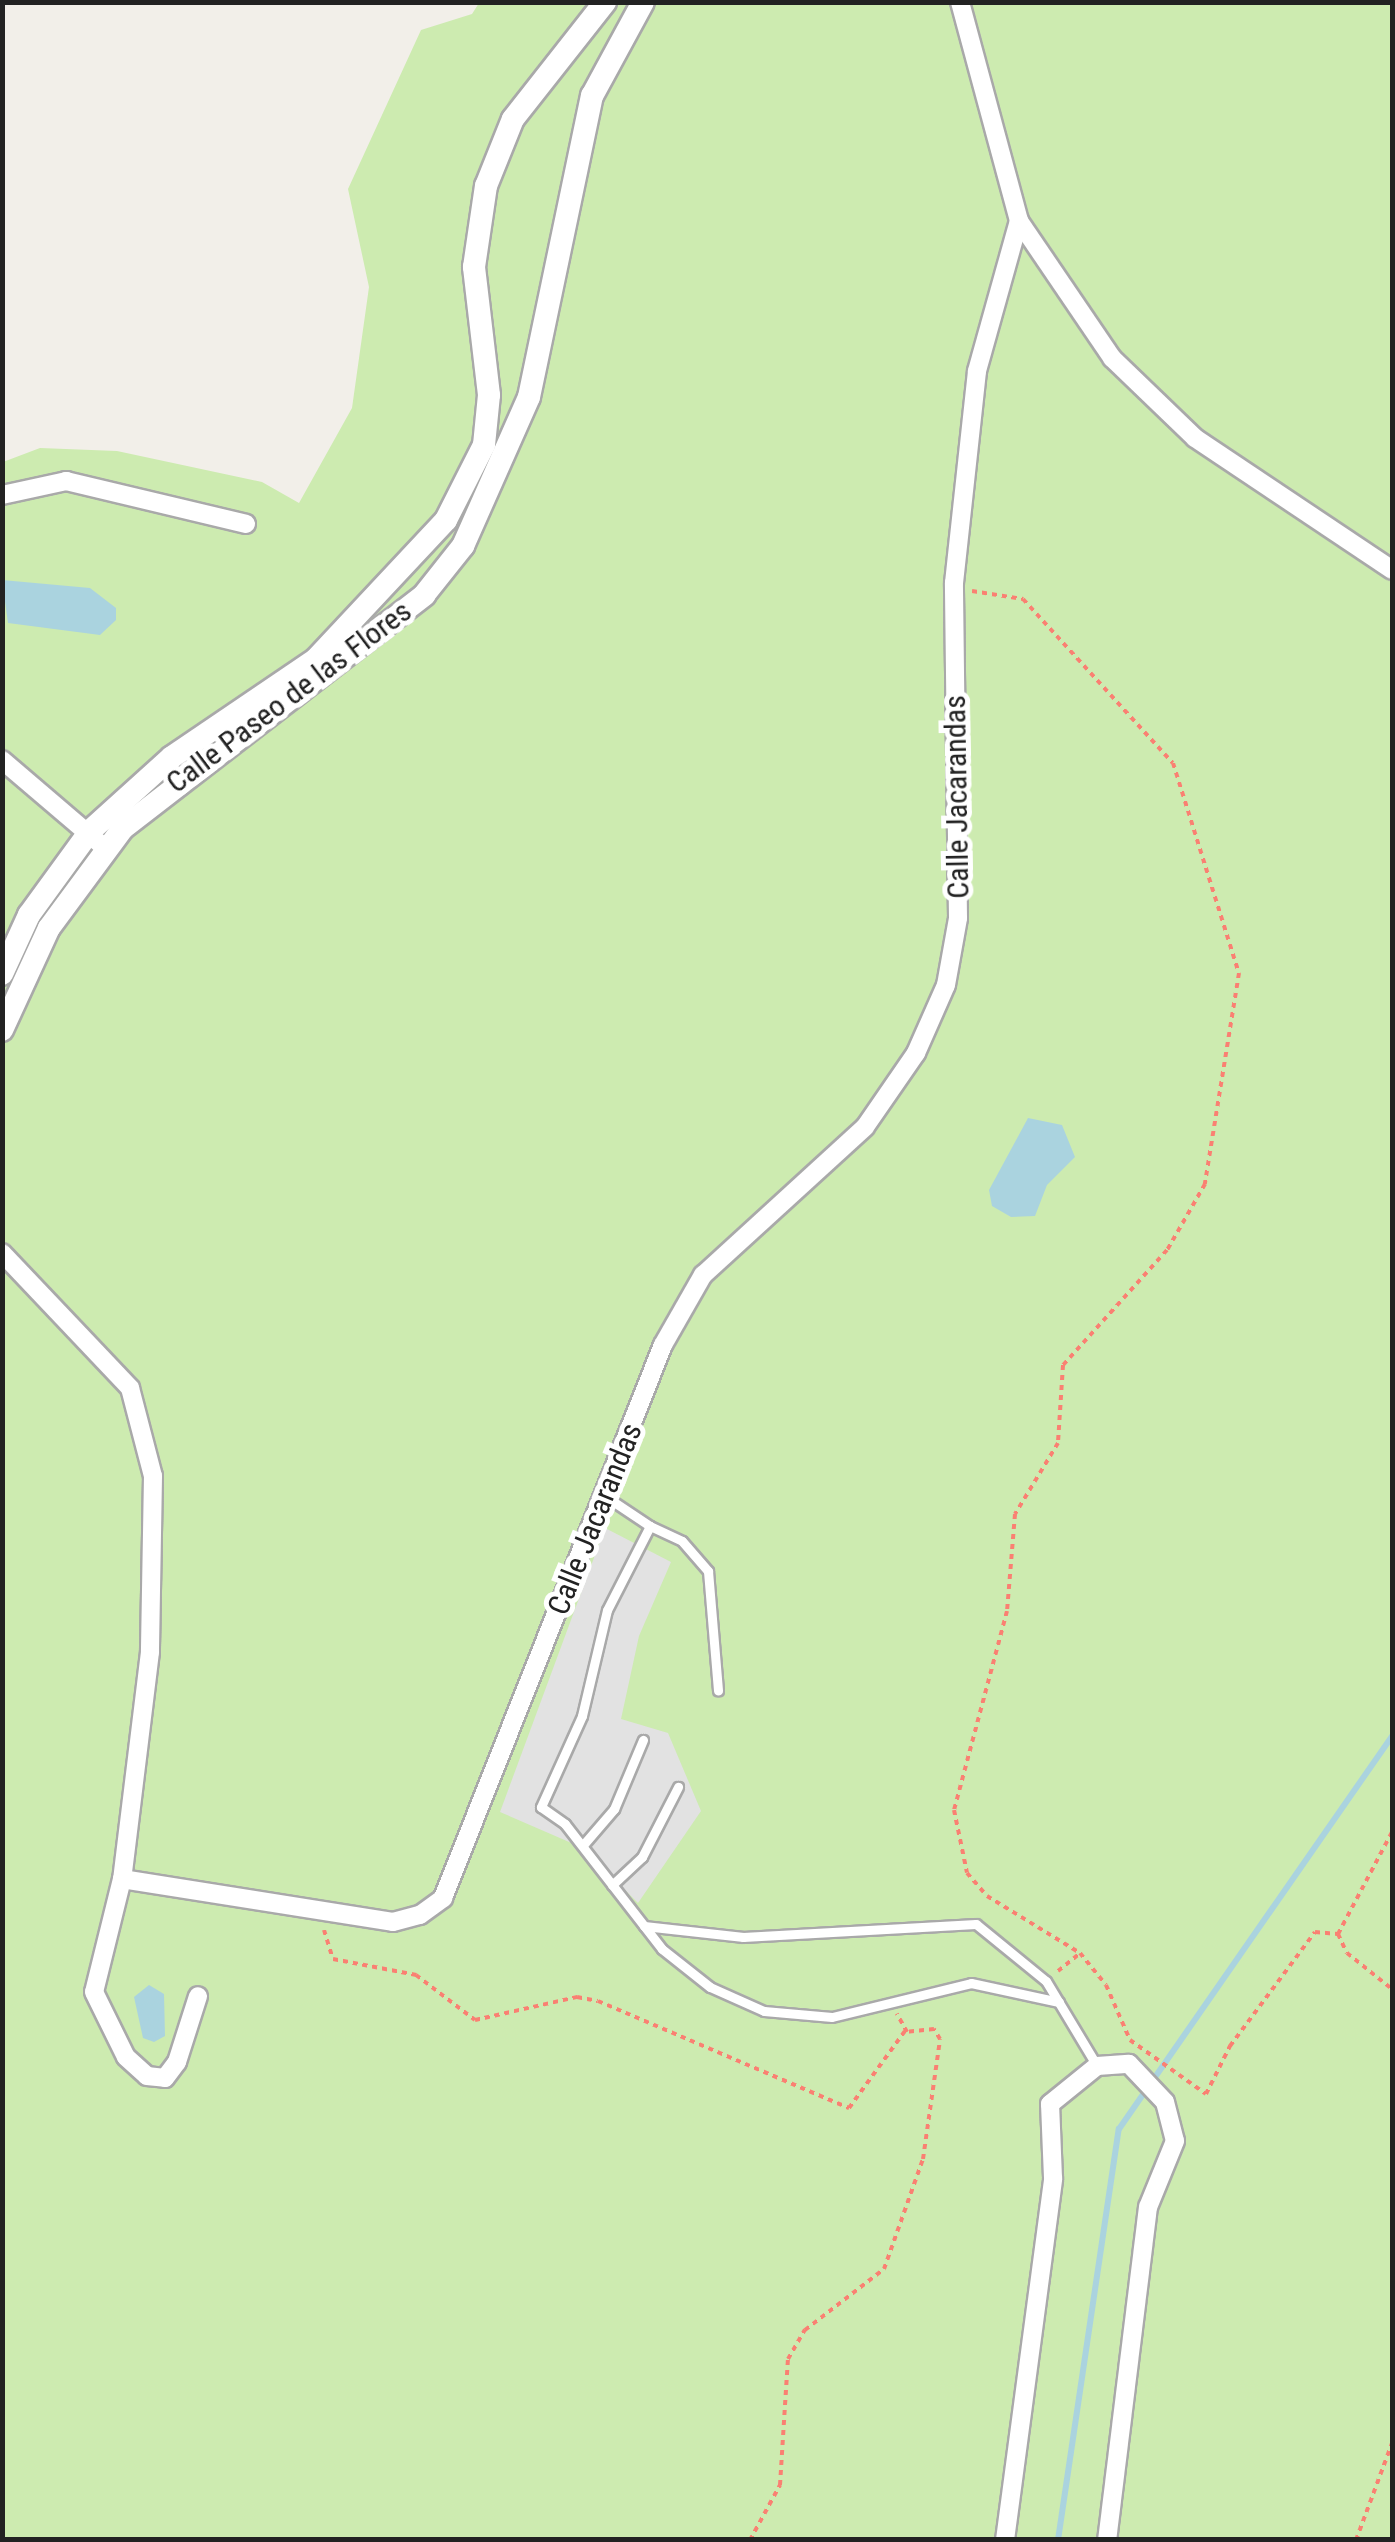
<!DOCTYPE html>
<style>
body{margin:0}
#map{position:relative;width:1395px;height:2542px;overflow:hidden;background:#f2efe9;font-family:"Roboto Condensed",sans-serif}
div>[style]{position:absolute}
.grass>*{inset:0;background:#cdebb0}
.parking>*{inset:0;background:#e2e2e2}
.water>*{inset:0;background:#aad3df}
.stream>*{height:6px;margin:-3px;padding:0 3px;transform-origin:3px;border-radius:3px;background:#aad3df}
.path>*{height:4px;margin-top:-2px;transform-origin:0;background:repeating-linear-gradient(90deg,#fa8072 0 5px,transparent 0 10px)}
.roads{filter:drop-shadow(2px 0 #a9a9a9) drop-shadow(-2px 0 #a9a9a9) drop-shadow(0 2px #a9a9a9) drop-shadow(0 -2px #a9a9a9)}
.service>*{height:9px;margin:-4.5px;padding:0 4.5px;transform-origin:4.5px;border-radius:4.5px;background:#fff}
.minor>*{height:18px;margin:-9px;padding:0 9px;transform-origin:9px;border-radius:9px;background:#fff}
.tertiary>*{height:22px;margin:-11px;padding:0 11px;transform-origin:11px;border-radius:11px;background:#fff}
span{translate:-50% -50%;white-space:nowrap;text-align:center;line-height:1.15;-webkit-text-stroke:10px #fff;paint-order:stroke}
.street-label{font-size:30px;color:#222}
.frame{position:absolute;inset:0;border:5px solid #222;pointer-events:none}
</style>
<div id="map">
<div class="grass">
<i style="clip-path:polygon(479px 3px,1392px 3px,1392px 2539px,3px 2540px,3px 462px,40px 448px,117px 451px,262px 482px,299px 503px,352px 408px,369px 287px,348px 189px,421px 30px,472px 14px)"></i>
</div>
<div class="parking">
<i style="clip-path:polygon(605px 1528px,671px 1562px,639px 1636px,621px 1719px,668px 1733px,701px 1811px,638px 1903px,583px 1848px,500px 1812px)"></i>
</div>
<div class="water">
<i style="clip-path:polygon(2px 580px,90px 588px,116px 608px,116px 620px,100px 635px,8px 623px)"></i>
<i style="clip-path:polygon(1028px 1118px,1062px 1125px,1075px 1157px,1047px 1185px,1035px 1216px,1011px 1217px,992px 1206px,989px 1190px)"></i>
<i style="clip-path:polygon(149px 1985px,164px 1994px,165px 2036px,154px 2042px,143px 2038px,134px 1997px)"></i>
</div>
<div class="stream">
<i style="left:1058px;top:2540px;width:416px;rotate:-81.6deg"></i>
<i style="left:1119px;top:2129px;width:479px;rotate:-55.2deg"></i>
</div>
<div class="path">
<i style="left:972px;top:591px;width:52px;rotate:8.9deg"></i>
<i style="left:1023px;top:599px;width:222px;rotate:47.6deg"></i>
<i style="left:1173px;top:763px;width:220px;rotate:72.6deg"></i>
<i style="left:1239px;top:973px;width:214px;rotate:99.2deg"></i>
<i style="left:1205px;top:1184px;width:76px;rotate:119.9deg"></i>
<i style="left:1167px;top:1250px;width:155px;rotate:132.1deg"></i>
<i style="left:1063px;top:1365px;width:78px;rotate:93.7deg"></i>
<i style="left:1058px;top:1443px;width:83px;rotate:121.2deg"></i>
<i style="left:1015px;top:1514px;width:97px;rotate:94.7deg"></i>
<i style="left:1007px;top:1611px;width:206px;rotate:104.9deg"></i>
<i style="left:954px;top:1810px;width:64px;rotate:78.3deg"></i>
<i style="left:967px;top:1873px;width:30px;rotate:49deg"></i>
<i style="left:987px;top:1896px;width:109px;rotate:31.5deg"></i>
<i style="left:324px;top:1930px;width:30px;rotate:73deg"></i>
<i style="left:333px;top:1959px;width:85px;rotate:10.9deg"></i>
<i style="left:416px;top:1975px;width:74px;rotate:37.3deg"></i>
<i style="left:475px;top:2020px;width:105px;rotate:-12.7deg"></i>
<i style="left:577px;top:1997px;width:21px;rotate:11deg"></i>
<i style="left:598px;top:2001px;width:273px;rotate:23.1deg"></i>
<i style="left:849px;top:2108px;width:95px;rotate:-54deg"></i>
<i style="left:1338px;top:1934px;width:115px;rotate:-62.1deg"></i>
<i style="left:1058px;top:1971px;width:28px;rotate:-39deg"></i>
<i style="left:1080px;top:1953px;width:41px;rotate:50.9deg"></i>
<i style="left:1106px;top:1985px;width:60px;rotate:66.4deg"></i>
<i style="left:1130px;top:2040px;width:93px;rotate:35.4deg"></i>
<i style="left:1206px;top:2094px;width:54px;rotate:-63.4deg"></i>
<i style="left:1230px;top:2046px;width:142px;rotate:-53.3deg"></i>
<i style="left:1315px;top:1932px;width:23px;rotate:5deg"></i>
<i style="left:1338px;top:1934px;width:21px;rotate:65deg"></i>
<i style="left:1347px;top:1953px;width:58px;rotate:38.7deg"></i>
<i style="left:750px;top:2540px;width:63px;rotate:-61.4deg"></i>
<i style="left:780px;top:2485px;width:126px;rotate:-86.4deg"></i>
<i style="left:788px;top:2359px;width:34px;rotate:-60deg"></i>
<i style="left:805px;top:2330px;width:100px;rotate:-37.7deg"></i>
<i style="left:884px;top:2269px;width:117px;rotate:-70.5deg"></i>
<i style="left:923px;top:2159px;width:121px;rotate:-81.9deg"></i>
<i style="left:940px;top:2039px;width:12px;rotate:-121deg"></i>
<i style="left:934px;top:2029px;width:27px;rotate:174deg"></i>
<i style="left:907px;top:2032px;width:21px;rotate:-119deg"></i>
<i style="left:1356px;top:2540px;width:103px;rotate:-69.6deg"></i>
</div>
<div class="roads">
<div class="service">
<i style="left:605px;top:1496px;width:54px;rotate:33.7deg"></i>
<i style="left:650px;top:1526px;width:94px;rotate:117.1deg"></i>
<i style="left:607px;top:1610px;width:109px;rotate:103.3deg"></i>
<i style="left:582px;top:1716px;width:100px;rotate:114.3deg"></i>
<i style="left:541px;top:1807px;width:29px;rotate:35deg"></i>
<i style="left:565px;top:1824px;width:158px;rotate:52.2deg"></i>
<i style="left:662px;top:1949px;width:61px;rotate:38.4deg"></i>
<i style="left:710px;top:1987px;width:59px;rotate:24deg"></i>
<i style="left:764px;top:2011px;width:68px;rotate:5deg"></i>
<i style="left:832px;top:2017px;width:143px;rotate:-13.7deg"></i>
<i style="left:971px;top:1983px;width:90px;rotate:12.2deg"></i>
<i style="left:650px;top:1526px;width:35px;rotate:25deg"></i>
<i style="left:682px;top:1541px;width:40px;rotate:49deg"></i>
<i style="left:708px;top:1571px;width:120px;rotate:85.2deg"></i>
<i style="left:583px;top:1845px;width:48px;rotate:-49.3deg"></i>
<i style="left:614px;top:1809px;width:75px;rotate:-67.2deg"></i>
<i style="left:612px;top:1885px;width:41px;rotate:-43deg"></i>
<i style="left:642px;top:1857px;width:79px;rotate:-62.8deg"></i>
<i style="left:644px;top:1926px;width:100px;rotate:6.3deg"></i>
<i style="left:743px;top:1937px;width:233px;rotate:-3.2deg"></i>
<i style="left:976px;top:1924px;width:90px;rotate:39.2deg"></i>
<i style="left:1046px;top:1981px;width:99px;rotate:59deg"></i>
</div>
<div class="minor">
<i style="left:960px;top:2px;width:227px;rotate:74.9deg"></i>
<i style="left:1019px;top:221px;width:166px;rotate:55.8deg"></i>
<i style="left:1112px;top:358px;width:115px;rotate:43.9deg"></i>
<i style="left:1195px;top:438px;width:237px;rotate:33.8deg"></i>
<i style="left:2px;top:495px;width:66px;rotate:-12.3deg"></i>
<i style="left:66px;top:481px;width:185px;rotate:13.4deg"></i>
<i style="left:2px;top:760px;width:135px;rotate:40.5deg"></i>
<i style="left:2px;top:1253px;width:186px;rotate:46.5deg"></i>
<i style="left:130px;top:1388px;width:91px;rotate:75.4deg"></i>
<i style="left:153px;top:1476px;width:176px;rotate:91deg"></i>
<i style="left:150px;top:1652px;width:229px;rotate:97deg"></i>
<i style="left:122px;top:1879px;width:274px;rotate:9deg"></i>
<i style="left:393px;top:1922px;width:28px;rotate:-15deg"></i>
<i style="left:420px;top:1915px;width:29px;rotate:-36deg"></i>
<i style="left:443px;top:1898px;width:595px;rotate:-68.31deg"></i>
<i style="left:663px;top:1345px;width:81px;rotate:-60.3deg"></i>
<i style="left:703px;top:1275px;width:219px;rotate:-42.4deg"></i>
<i style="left:865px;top:1127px;width:90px;rotate:-55.4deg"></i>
<i style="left:916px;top:1053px;width:74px;rotate:-66.2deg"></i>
<i style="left:946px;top:985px;width:68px;rotate:-79.8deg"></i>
<i style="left:958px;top:918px;width:335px;rotate:-90.7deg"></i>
<i style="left:954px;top:583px;width:213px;rotate:-83.8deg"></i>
<i style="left:977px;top:371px;width:156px;rotate:-74.4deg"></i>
<i style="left:122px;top:1879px;width:116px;rotate:103.9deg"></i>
<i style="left:94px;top:1992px;width:72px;rotate:63.8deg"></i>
<i style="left:126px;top:2057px;width:28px;rotate:42deg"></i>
<i style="left:147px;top:2076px;width:18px;rotate:6deg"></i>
<i style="left:165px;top:2078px;width:20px;rotate:-53deg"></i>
<i style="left:177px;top:2062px;width:69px;rotate:-72.3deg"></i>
<i style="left:1005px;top:2540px;width:365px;rotate:-82.4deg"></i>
<i style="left:1053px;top:2178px;width:74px;rotate:-92.3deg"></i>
<i style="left:1050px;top:2104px;width:60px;rotate:-39deg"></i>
<i style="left:1097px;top:2066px;width:32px;rotate:-4deg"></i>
<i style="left:1129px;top:2064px;width:52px;rotate:46.5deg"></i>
<i style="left:1165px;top:2102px;width:40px;rotate:75.6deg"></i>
<i style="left:1175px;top:2141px;width:71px;rotate:112.2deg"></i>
<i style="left:1148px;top:2207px;width:336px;rotate:97deg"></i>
</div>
<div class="tertiary">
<i style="left:2px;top:974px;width:65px;rotate:-65.4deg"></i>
<i style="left:29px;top:915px;width:104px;rotate:-54deg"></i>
<i style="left:90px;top:831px;width:110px;rotate:-42.1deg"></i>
<i style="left:172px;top:757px;width:174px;rotate:-34.2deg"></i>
<i style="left:316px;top:659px;width:190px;rotate:-46.9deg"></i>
<i style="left:446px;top:520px;width:84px;rotate:-63.1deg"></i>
<i style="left:484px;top:445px;width:50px;rotate:-84.3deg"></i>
<i style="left:489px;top:395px;width:129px;rotate:-96.7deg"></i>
<i style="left:474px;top:267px;width:82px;rotate:-81.6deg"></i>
<i style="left:486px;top:186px;width:72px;rotate:-68.1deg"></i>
<i style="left:513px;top:119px;width:149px;rotate:-51.8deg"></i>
<i style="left:2px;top:1030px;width:112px;rotate:-65.3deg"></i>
<i style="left:49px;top:928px;width:124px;rotate:-53.5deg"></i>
<i style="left:123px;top:828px;width:381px;rotate:-37.7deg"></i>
<i style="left:424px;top:595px;width:63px;rotate:-51.5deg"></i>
<i style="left:463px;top:546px;width:163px;rotate:-66.1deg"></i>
<i style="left:529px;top:397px;width:308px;rotate:-78.2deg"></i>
<i style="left:592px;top:96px;width:107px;rotate:-61.5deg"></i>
</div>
</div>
<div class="street-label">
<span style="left:289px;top:697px;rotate:-37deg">Calle Paseo de las Flores</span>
<span style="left:957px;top:797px;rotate:-91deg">Calle Jacarandas</span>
<span style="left:595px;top:1519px;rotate:-68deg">Calle Jacarandas</span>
</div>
<div class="frame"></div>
</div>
